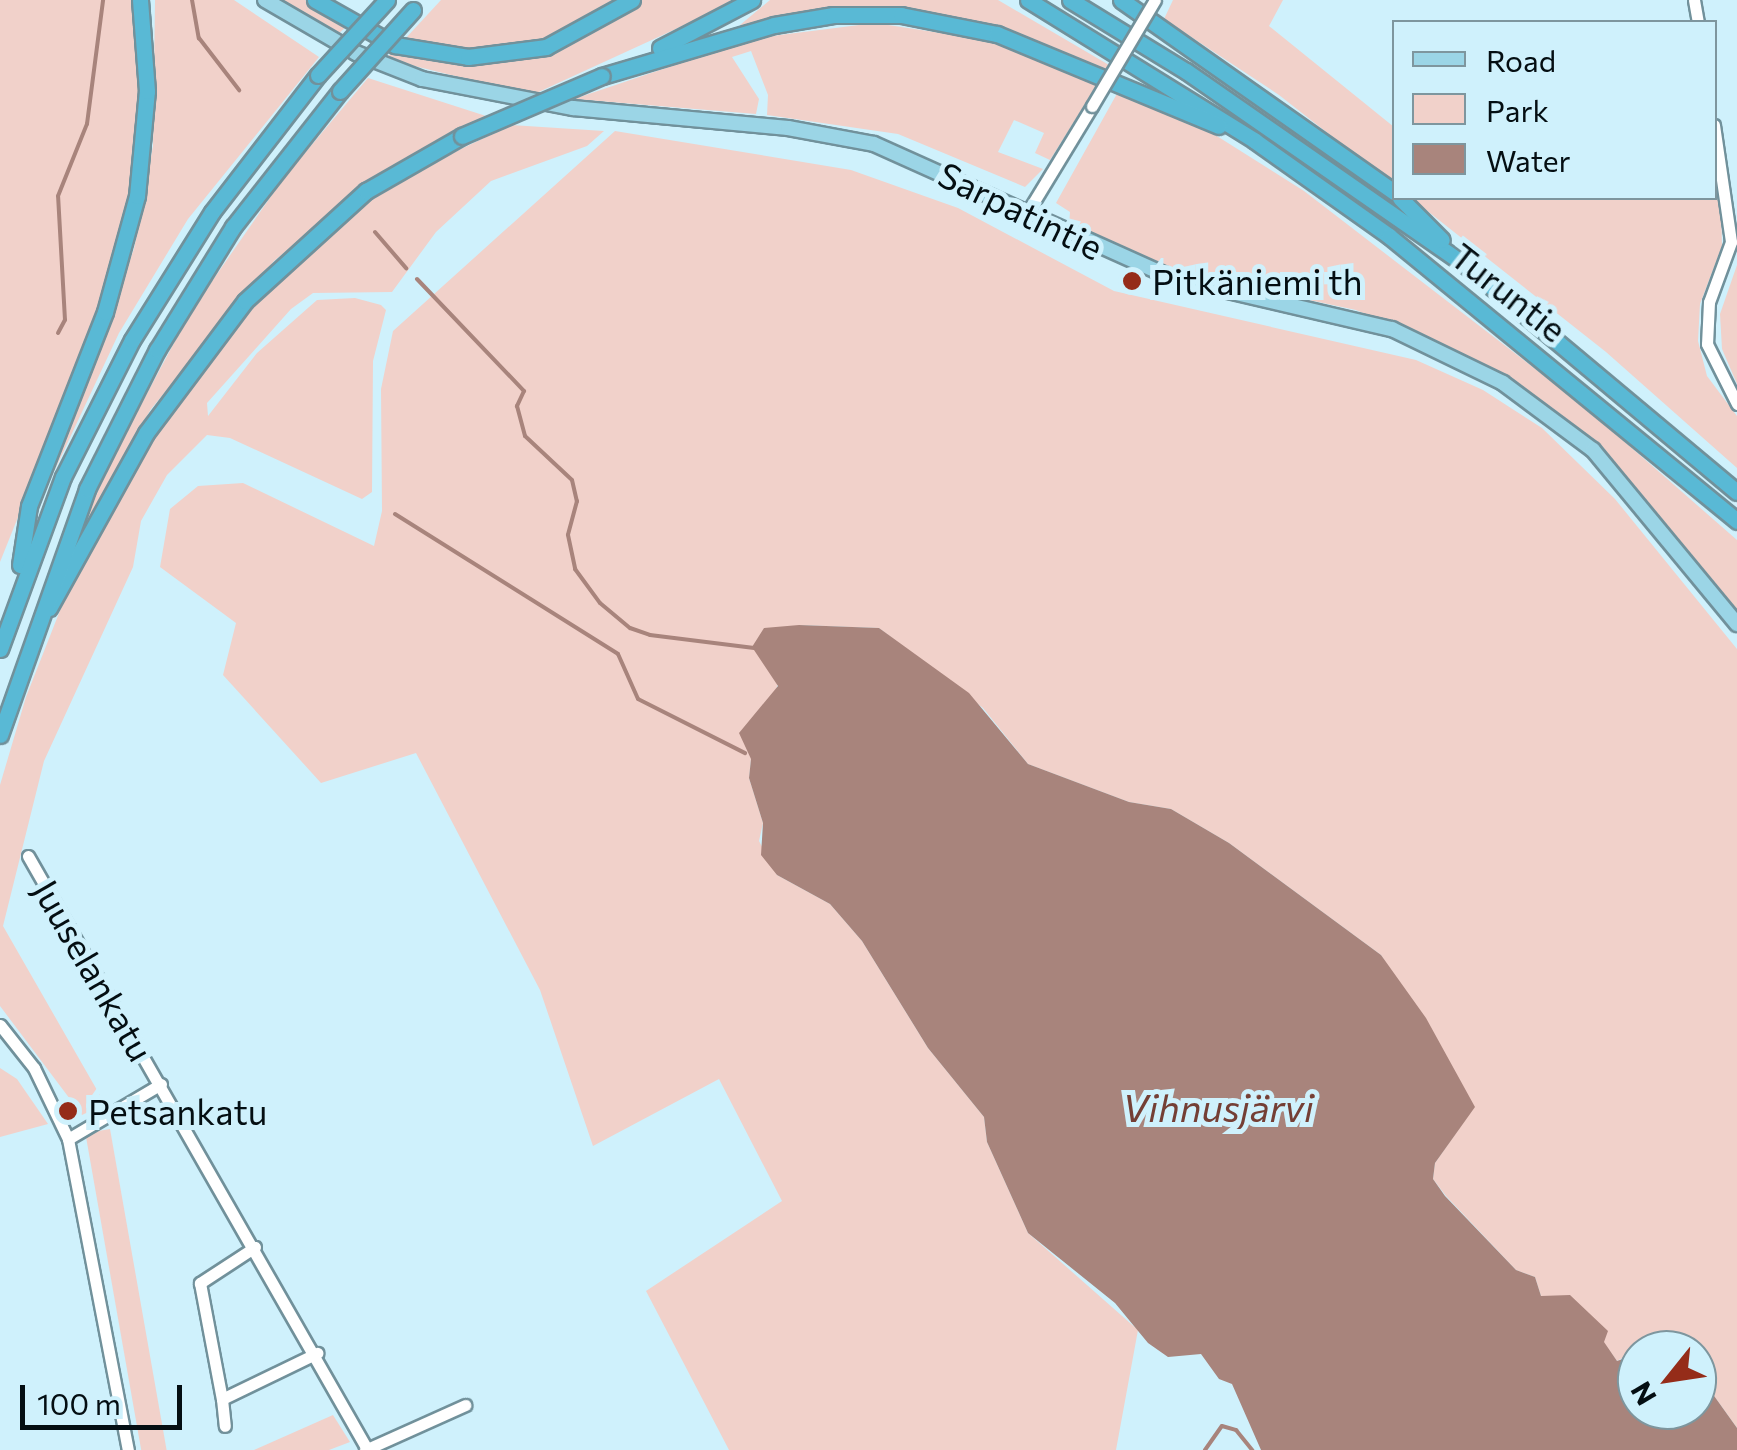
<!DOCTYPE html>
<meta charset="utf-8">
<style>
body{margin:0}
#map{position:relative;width:1737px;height:1450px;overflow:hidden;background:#cff1fc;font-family:Commissioner,sans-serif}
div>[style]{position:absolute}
.green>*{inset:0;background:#f1d1ca;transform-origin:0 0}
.water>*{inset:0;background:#a8847c}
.stream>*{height:4px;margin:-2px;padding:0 2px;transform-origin:2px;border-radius:2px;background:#a8847c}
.roads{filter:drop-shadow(2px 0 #71919b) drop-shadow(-2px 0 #71919b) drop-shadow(0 2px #71919b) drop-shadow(0 -2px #71919b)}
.minor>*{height:11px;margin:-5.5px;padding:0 5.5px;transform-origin:5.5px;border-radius:5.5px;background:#fff}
.major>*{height:14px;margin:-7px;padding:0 7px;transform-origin:7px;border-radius:7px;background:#9bd5e6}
.highway>*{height:15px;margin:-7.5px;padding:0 7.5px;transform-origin:7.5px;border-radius:7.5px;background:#59b9d5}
.bridges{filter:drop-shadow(2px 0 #71919b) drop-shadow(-2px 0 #71919b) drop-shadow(0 2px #71919b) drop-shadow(0 -2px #71919b)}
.minor-bridge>*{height:11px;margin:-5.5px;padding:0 5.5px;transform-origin:5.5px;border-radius:5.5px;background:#fff}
.highway-bridge>*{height:15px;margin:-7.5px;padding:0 7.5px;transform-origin:7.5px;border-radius:7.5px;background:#59b9d5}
.dots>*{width:28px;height:28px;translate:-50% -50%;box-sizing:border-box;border:5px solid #cff1fc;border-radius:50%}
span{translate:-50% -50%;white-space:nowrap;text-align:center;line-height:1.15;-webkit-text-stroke:10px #cff1fc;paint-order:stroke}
.street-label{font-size:35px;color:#040e12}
.poi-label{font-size:35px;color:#040e12}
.left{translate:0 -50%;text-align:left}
.water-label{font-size:38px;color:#743f35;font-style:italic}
.legend{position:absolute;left:1392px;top:20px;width:325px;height:180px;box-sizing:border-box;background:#cff1fc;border:2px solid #7e969e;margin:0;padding:12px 18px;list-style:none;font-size:30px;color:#040e12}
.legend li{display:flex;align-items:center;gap:20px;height:50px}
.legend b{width:50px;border:2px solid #7e969e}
.north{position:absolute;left:1617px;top:1330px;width:100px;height:100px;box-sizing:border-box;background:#cff1fc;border:2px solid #7e969e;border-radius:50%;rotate:240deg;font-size:28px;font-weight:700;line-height:40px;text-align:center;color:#040e12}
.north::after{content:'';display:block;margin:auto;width:35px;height:45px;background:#952c19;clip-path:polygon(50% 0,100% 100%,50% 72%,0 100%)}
.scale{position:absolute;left:20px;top:1385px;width:162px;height:45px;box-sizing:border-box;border:5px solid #040e12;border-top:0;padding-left:12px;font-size:30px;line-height:35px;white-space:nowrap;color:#040e12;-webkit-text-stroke:8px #cff1fc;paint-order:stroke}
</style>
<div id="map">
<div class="green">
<i style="clip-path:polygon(0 0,136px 0,142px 64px,131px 196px,100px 313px,0 562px)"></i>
<i style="clip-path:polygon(155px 0,234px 0,319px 57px,188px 219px,119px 333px,37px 508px,134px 249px,153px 146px)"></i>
<i style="clip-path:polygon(281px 0,305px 0,346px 27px,337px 35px)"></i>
<i style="clip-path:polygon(441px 0,621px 0,571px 31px,537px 41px,467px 50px,405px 39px)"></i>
<i style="clip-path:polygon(638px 0,739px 0,532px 95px,386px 59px,395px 48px,455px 62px,523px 57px,598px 30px)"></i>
<i style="clip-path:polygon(770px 0,998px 0,1109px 65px,1104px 73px,930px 14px,740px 25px)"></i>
<i style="clip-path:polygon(1173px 0,1283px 0,1269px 26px,1394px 127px,1394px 185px,1279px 95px,1164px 19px)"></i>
<i style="clip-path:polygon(875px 23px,987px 40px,1099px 82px,1050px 160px,1035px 153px,1044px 133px,1014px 120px,998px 152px,1043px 169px,1025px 187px,898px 134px,767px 115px,768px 95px,751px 51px,732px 57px,759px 99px,756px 114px,574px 99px,755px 38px)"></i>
<i style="clip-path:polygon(368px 78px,486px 116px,381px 174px,274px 261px,151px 409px,76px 541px,111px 461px,190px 313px,283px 179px)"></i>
<i style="clip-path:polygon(1119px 90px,1201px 126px,1304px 191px,1586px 408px,1737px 540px,1737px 616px,1596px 446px,1496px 372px,1356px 310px,1167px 270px,1069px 226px,1070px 212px,1056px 203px)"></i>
<i style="clip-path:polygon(511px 125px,604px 131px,587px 146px,491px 181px,436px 232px,392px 292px,313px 293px,291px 309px,207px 403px,208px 416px,257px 353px,317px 300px,355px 298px,381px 305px,386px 310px,373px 361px,372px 492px,362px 499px,230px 438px,207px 435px,167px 475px,141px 521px,133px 567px,44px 761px,3px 926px,105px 1104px,82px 1115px,0 1006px,0 785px,26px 697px,72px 580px,126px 474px,234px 321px,337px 220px,388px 184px)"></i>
<i style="clip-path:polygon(615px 131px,851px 170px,958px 208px,1114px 291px,1416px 360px,1483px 390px,1542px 428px,1615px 499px,1737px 649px,1737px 1428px,1707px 1386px,1697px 1382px,1697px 1350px,1637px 1350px,1617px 1361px,1603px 1342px,1541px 1296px,1535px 1277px,1516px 1270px,1446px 1196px,1433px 1179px,1435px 1163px,1474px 1107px,1381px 955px,1229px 843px,1171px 809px,1129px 802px,1028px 764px,983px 708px,879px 628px,799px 625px,751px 759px,749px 778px,763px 823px,759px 841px,777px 875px,830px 904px,862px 941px,928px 1048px,984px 1117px,987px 1142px,1028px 1233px,1138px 1330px,1116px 1450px,729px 1450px,646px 1291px,782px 1201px,719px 1079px,593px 1146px,540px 990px,416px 753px,321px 783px,223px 675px,236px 623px,160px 567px,170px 509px,198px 486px,243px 483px,374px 546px,382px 511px,381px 389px,393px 331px)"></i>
<i style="clip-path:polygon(1715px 196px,1721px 201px,1722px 246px,1700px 304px,1698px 341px,1707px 376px,1737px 416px,1737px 468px,1606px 352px,1411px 198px)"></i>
<i style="clip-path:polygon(1737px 265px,1737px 384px,1722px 349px,1720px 314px)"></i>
<i style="clip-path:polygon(0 1068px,17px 1079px,48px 1124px,0 1137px)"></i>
<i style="left:110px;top:1129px;width:326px;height:25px;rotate:80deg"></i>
<i style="clip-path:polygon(333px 1415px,350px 1442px,329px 1450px,254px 1450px)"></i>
</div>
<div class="water">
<i style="clip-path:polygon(799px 625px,879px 628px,969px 693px,1028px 764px,1129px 802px,1171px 809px,1229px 843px,1381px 955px,1426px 1018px,1475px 1107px,1435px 1163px,1433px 1179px,1445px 1196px,1516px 1270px,1535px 1277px,1541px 1296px,1570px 1295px,1608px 1331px,1604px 1342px,1617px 1361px,1637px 1354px,1637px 1410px,1697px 1410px,1697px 1382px,1707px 1386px,1737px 1428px,1737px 1450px,1261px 1450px,1232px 1384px,1219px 1379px,1201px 1354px,1168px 1357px,1148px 1343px,1115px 1303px,1028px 1233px,987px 1142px,984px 1117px,928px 1048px,862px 941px,830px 904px,777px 875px,761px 855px,763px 823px,749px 778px,751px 759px,739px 733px,778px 686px,752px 647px,764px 628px)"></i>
</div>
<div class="stream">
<i style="left:192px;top:0;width:39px;rotate:80deg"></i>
<i style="left:199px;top:38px;width:66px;rotate:52.4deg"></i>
<i style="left:375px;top:232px;width:48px;rotate:49.3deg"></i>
<i style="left:417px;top:279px;width:155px;rotate:46.3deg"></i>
<i style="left:524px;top:391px;width:17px;rotate:115deg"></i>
<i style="left:517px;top:406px;width:31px;rotate:75deg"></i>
<i style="left:525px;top:436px;width:64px;rotate:43.1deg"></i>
<i style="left:572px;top:480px;width:22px;rotate:77deg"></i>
<i style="left:577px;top:501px;width:35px;rotate:105deg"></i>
<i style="left:568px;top:535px;width:35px;rotate:78deg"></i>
<i style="left:575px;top:569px;width:42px;rotate:53.7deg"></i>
<i style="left:600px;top:603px;width:39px;rotate:40deg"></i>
<i style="left:630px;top:628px;width:21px;rotate:19deg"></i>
<i style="left:650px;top:635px;width:105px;rotate:7.1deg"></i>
<i style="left:58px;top:333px;width:15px;rotate:-62deg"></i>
<i style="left:65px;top:320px;width:124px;rotate:-93.2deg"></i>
<i style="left:58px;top:196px;width:78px;rotate:-68.1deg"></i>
<i style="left:87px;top:124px;width:125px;rotate:-82.6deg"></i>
<i style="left:395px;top:514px;width:263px;rotate:32.1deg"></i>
<i style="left:618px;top:654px;width:49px;rotate:66deg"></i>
<i style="left:638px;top:699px;width:120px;rotate:26.8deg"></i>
<i style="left:1205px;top:1450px;width:29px;rotate:-55deg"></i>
<i style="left:1222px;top:1426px;width:15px;rotate:16deg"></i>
<i style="left:1236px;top:1430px;width:26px;rotate:51deg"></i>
</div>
<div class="roads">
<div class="minor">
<i style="left:1694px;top:0;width:22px;rotate:80deg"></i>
<i style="left:1714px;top:125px;width:118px;rotate:81.7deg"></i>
<i style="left:1731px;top:242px;width:64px;rotate:110.1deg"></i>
<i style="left:1709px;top:302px;width:42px;rotate:92.7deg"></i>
<i style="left:1707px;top:344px;width:67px;rotate:63.4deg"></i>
<i style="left:1027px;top:213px;width:125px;rotate:-58.7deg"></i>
<i style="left:28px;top:856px;width:683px;rotate:60.24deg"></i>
<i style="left:0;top:1025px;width:55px;rotate:51.7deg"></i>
<i style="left:34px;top:1068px;width:79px;rotate:64.4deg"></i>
<i style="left:68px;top:1139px;width:317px;rotate:79.1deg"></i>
<i style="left:68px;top:1139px;width:108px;rotate:-30.6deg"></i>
<i style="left:255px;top:1247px;width:66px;rotate:146.8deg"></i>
<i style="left:200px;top:1283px;width:118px;rotate:79.3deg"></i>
<i style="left:222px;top:1399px;width:106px;rotate:-25.8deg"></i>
<i style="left:222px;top:1399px;width:27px;rotate:84deg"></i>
<i style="left:365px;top:1450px;width:110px;rotate:-24.2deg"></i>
</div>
<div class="major">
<i style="left:265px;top:0;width:105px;rotate:30.2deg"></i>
<i style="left:356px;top:53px;width:71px;rotate:21.5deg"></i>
<i style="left:422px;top:79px;width:154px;rotate:10.9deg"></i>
<i style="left:573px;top:108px;width:216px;rotate:5.3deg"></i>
<i style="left:788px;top:128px;width:87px;rotate:10.5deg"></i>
<i style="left:874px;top:144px;width:327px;rotate:24.2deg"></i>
<i style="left:1172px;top:278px;width:226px;rotate:13.1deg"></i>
<i style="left:1392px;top:329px;width:123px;rotate:25.9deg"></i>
<i style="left:1503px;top:383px;width:112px;rotate:36.7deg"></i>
<i style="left:1593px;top:450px;width:226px;rotate:50.4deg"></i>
</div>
<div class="highway">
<i style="left:315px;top:0;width:92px;rotate:29.4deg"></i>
<i style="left:395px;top:45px;width:74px;rotate:9.3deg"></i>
<i style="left:468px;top:57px;width:79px;rotate:-7.3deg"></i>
<i style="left:546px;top:47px;width:98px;rotate:-28.7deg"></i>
<i style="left:1028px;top:0;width:267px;rotate:31.8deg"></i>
<i style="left:1255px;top:141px;width:164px;rotate:35.3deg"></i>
<i style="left:1389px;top:236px;width:450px;rotate:39.3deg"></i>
<i style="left:1070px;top:0;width:136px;rotate:31.5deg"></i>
<i style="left:1186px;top:71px;width:345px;rotate:34.8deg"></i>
<i style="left:1469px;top:268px;width:349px;rotate:39.9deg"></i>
<i style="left:1121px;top:0;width:334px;rotate:35.1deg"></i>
<i style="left:660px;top:48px;width:104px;rotate:-27.6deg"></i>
<i style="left:602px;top:76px;width:179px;rotate:-16.5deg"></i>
<i style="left:774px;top:25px;width:60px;rotate:-9.6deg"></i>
<i style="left:833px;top:15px;width:68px"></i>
<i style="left:901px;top:15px;width:98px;rotate:11.2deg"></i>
<i style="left:997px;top:34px;width:240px;rotate:22.5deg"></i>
<i style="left:1400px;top:198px;width:59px;rotate:45deg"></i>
<i style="left:20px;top:565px;width:60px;rotate:-81.3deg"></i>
<i style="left:29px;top:506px;width:208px;rotate:-68.6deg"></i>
<i style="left:105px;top:312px;width:120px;rotate:-74.6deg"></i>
<i style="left:137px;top:196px;width:105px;rotate:-84.6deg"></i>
<i style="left:147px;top:91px;width:91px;rotate:-94.4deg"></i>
<i style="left:49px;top:608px;width:200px;rotate:-61deg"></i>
<i style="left:146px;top:433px;width:165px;rotate:-53.1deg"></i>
<i style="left:245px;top:301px;width:164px;rotate:-42.3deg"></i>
<i style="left:366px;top:191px;width:111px;rotate:-29.8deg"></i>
<i style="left:0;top:649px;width:183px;rotate:-69.9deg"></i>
<i style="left:63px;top:477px;width:153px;rotate:-63.3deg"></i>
<i style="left:132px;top:340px;width:151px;rotate:-58deg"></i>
<i style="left:212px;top:212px;width:173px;rotate:-52.3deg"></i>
<i style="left:0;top:735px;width:261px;rotate:-70.5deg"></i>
<i style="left:87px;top:489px;width:156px;rotate:-63.3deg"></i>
<i style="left:157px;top:350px;width:145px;rotate:-58.3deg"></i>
<i style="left:233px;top:227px;width:173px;rotate:-51.8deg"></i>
</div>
</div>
<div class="bridges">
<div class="minor-bridge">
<i style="left:1092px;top:106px;width:123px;rotate:-59.3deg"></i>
</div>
<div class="highway-bridge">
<i style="left:318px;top:75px;width:102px;rotate:-47.4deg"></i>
<i style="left:340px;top:91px;width:109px;rotate:-48deg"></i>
<i style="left:462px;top:136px;width:152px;rotate:-23.2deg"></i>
</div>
</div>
<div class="dots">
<i style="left:1132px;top:281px;background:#952c19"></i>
<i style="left:68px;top:1111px;background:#952c19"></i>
</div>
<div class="street-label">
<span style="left:1021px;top:210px;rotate:26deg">Sarpatintie</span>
<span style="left:1509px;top:292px;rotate:38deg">Turuntie</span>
<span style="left:94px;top:970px;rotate:60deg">Juuselankatu</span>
</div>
<div class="poi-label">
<span class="left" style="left:1152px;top:281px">Pitkäniemi th</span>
<span class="left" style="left:88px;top:1111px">Petsankatu</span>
</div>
<div class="water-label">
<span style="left:1218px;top:1107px">Vihnusjärvi</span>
</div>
<ul class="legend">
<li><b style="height:12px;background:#9bd5e6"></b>Road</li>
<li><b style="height:28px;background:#f1d1ca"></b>Park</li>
<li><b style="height:28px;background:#a8847c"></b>Water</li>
</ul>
<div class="north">N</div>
<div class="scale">100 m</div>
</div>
